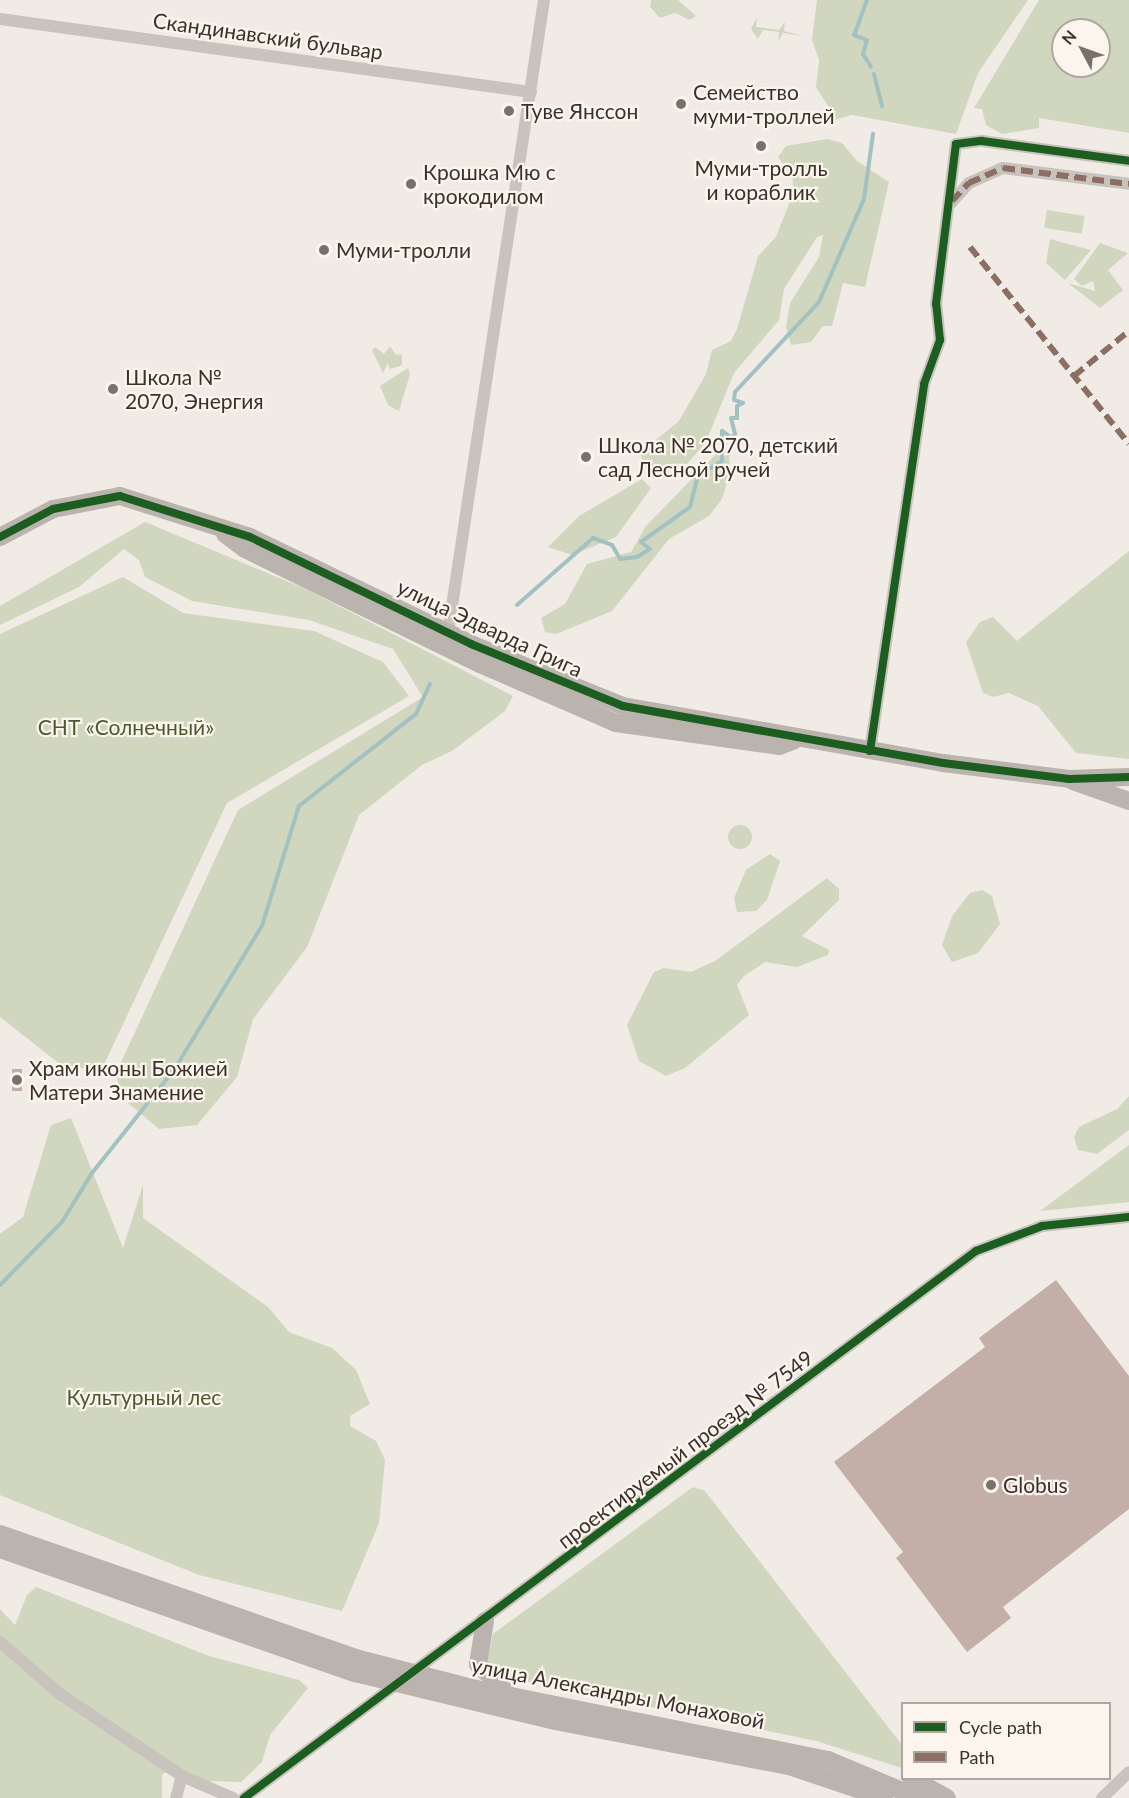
<!DOCTYPE html>
<meta charset="utf-8">
<style>
body{margin:0}
#map{position:relative;width:1129px;height:1798px;overflow:hidden;background:#f0ebe5;font-family:Lato,sans-serif}
div>[style]{position:absolute}
.green>*{inset:0;background:#d1d6bf;transform-origin:0 0}
.round{border-radius:50%}
.stream>*{height:4px;margin:-2px;padding:0 2px;transform-origin:2px;border-radius:2px;background:#a1c2c1}
.building>*{inset:0;background:#c3afa7;transform-origin:0 0}
.street>*{height:12px;margin:-6px;padding:0 6px;transform-origin:6px;border-radius:6px;background:#c9c3be}
.secondary>*{height:18px;margin:-9px;padding:0 9px;transform-origin:9px;border-radius:9px;background:#bab3ae}
.quiet>*{height:6px;margin-top:-3px;transform-origin:0;background:repeating-linear-gradient(90deg,#8d6e63 0 12px,transparent 0 18px)}
.cycleway>*{height:8px;margin:-4px;padding:0 4px;transform-origin:4px;border-radius:4px;background:#1b5e20}
.dots>*{width:16px;height:16px;translate:-50% -50%;box-sizing:border-box;border:3px solid #fbf5ee;border-radius:50%}
span{translate:-50% -50%;white-space:nowrap;text-align:center;line-height:1.15;-webkit-text-stroke:4.5px #fbf5ee;paint-order:stroke}
.street-label{font-size:21px;color:#3b302b}
.poi-label{font-size:21px;color:#3b302b}
.left{translate:0 -50%;text-align:left}
.park-label{font-size:21px;color:#4a5a2e}
.legend{position:absolute;left:901px;top:1702px;width:210px;height:78px;box-sizing:border-box;background:#fbf5ee;border:2px solid #aea6a0;margin:0;padding:8px 10px;list-style:none;font-size:18px;color:#3b302b}
.legend li{display:flex;align-items:center;gap:12px;height:30px}
.legend b{width:30px;border:2px solid #aea6a0}
.north{position:absolute;left:1051px;top:18px;width:60px;height:60px;box-sizing:border-box;background:#fbf5ee;border:2px solid #aea6a0;border-radius:50%;rotate:311deg;font-size:16px;font-weight:700;line-height:24px;text-align:center;color:#3b302b}
.north::after{content:'';display:block;margin:auto;width:21px;height:27px;background:#7a716c;clip-path:polygon(50% 0,100% 100%,50% 72%,0 100%)}
</style>
<div id="map">
<div class="green">
<i style="clip-path:polygon(651px 0,678px 0,696px 16px,690px 20px,675px 13px,660px 18px,650px 7px)"></i>
<i style="clip-path:polygon(817px 0,1028px 0,978px 73px,956px 134px,852px 115px,823px 123px,830px 109px,816px 87px,819px 60px,812px 40px)"></i>
<i style="clip-path:polygon(evenodd,1039px 0,1129px 0,1129px 133px,1039px 118px,1039px 128px,1002px 134px,986px 125px,982px 109px,974px 108px,1039px 0,1063px 30px,1099px 30px,1099px 66px,1063px 66px,1063px 30px)"></i>
<i style="clip-path:polygon(757px 18px,756px 27px,779px 30px,785px 22px,784px 31px,804px 36px,783px 33px,778px 42px,779px 32px,763px 30px,758px 39px,751px 29px)"></i>
<i style="clip-path:polygon(827px 139px,842px 143px,857px 161px,889px 182px,865px 287px,843px 283px,832px 326px,823px 326px,811px 342px,791px 345px,786px 327px,790px 303px,819px 257px,823px 235px,817px 237px,784px 289px,779px 320px,734px 373px,706px 442px,687px 464px,672px 470px,646px 468px,640px 453px,679px 421px,706px 374px,712px 350px,731px 341px,737px 329px,758px 256px,776px 237px,794px 191px,792px 176px,778px 157px,786px 146px)"></i>
<i style="left:1047px;top:210px;width:38px;height:18px;rotate:9deg"></i>
<i style="clip-path:polygon(1050px 239px,1091px 250px,1065px 280px,1046px 263px)"></i>
<i style="clip-path:polygon(1100px 243px,1128px 253px,1108px 270px,1123px 290px,1100px 308px,1068px 283px,1095px 291px,1093px 281px,1082px 286px,1074px 279px)"></i>
<i style="clip-path:polygon(390px 346px,396px 355px,402px 354px,402px 365px,390px 369px,388px 363px,383px 373px,372px 350px,375px 347px,384px 354px)"></i>
<i style="clip-path:polygon(408px 368px,410px 374px,399px 411px,388px 405px,380px 386px)"></i>
<i style="clip-path:polygon(722px 448px,729px 453px,730px 473px,722px 499px,709px 516px,669px 539px,612px 611px,556px 634px,545px 632px,541px 618px,565px 604px,587px 564px,631px 552px,646px 526px)"></i>
<i style="clip-path:polygon(642px 479px,651px 488px,616px 537px,572px 555px,548px 547px,579px 516px)"></i>
<i style="clip-path:polygon(145px 522px,308px 590px,513px 696px,505px 711px,452px 751px,422px 765px,359px 815px,307px 947px,253px 1019px,237px 1077px,197px 1125px,159px 1129px,121px 1097px,116px 1073px,238px 810px,423px 697px,393px 649px,309px 620px,192px 601px,145px 577px,139px 560px,124px 549px,79px 587px,0 625px,0 606px)"></i>
<i style="clip-path:polygon(1129px 551px,1129px 759px,1076px 753px,1038px 706px,1009px 693px,993px 697px,983px 693px,966px 642px,980px 622px,993px 617px,1017px 641px)"></i>
<i style="clip-path:polygon(123px 577px,183px 613px,314px 631px,383px 662px,409px 696px,227px 803px,101px 1071px,61px 1065px,0 1017px,0 634px)"></i>
<i class="round" style="left:728px;top:825px;width:24px;height:24px"></i>
<i style="clip-path:polygon(770px 854px,780px 861px,767px 900px,756px 911px,737px 912px,734px 898px,746px 870px)"></i>
<i style="clip-path:polygon(827px 878px,839px 889px,839px 900px,802px 936px,829px 950px,828px 955px,797px 967px,765px 962px,744px 976px,737px 985px,749px 1015px,685px 1068px,666px 1076px,639px 1061px,627px 1025px,654px 972px,664px 968px,691px 972px,715px 961px)"></i>
<i style="clip-path:polygon(982px 890px,992px 896px,1000px 924px,978px 953px,952px 962px,942px 945px,952px 916px,970px 893px)"></i>
<i style="clip-path:polygon(1129px 1096px,1129px 1130px,1097px 1154px,1078px 1150px,1074px 1137px,1079px 1127px,1117px 1109px)"></i>
<i style="clip-path:polygon(71px 1118px,123px 1248px,143px 1185px,143px 1218px,268px 1307px,289px 1332px,332px 1348px,356px 1370px,370px 1404px,350px 1416px,350px 1426px,376px 1441px,385px 1460px,379px 1523px,342px 1611px,199px 1575px,0 1495px,0 1234px,23px 1217px,51px 1125px)"></i>
<i style="clip-path:polygon(1129px 1145px,1129px 1202px,1040px 1211px,1110px 1159px)"></i>
<i style="clip-path:polygon(693px 1487px,705px 1491px,902px 1745px,902px 1768px,816px 1741px,496px 1675px,486px 1665px,493px 1634px)"></i>
<i style="clip-path:polygon(36px 1587px,209px 1656px,299px 1680px,308px 1688px,270px 1735px,262px 1762px,241px 1782px,207px 1781px,175px 1766px,162px 1775px,162px 1798px,0 1798px,0 1609px,15px 1625px,27px 1595px)"></i>
</div>
<div class="stream">
<i style="left:867px;top:0;width:37px;rotate:110deg"></i>
<i style="left:854px;top:35px;width:14px;rotate:21deg"></i>
<i style="left:867px;top:40px;width:15px;rotate:106deg"></i>
<i style="left:863px;top:54px;width:15px;rotate:58deg"></i>
<i style="left:874px;top:74px;width:33px;rotate:76deg"></i>
<i style="left:517px;top:605px;width:101px;rotate:-41.4deg"></i>
<i style="left:593px;top:538px;width:20px;rotate:20deg"></i>
<i style="left:612px;top:545px;width:16px;rotate:60deg"></i>
<i style="left:620px;top:559px;width:17px;rotate:-7deg"></i>
<i style="left:637px;top:557px;width:15px;rotate:-32deg"></i>
<i style="left:650px;top:549px;width:11px;rotate:-142deg"></i>
<i style="left:641px;top:542px;width:60px;rotate:-35.5deg"></i>
<i style="left:690px;top:507px;width:33px;rotate:-76deg"></i>
<i style="left:698px;top:475px;width:28px;rotate:-30deg"></i>
<i style="left:722px;top:461px;width:30px;rotate:-90deg"></i>
<i style="left:722px;top:431px;width:12px;rotate:35deg"></i>
<i style="left:732px;top:438px;width:5px;rotate:-53deg"></i>
<i style="left:735px;top:434px;width:16px;rotate:-104deg"></i>
<i style="left:731px;top:418px;width:6px"></i>
<i style="left:737px;top:418px;width:12px;rotate:-90deg"></i>
<i style="left:737px;top:406px;width:7px;rotate:-27deg"></i>
<i style="left:743px;top:403px;width:9px;rotate:-162deg"></i>
<i style="left:734px;top:400px;width:8px;rotate:-83deg"></i>
<i style="left:735px;top:392px;width:123px;rotate:-47deg"></i>
<i style="left:819px;top:302px;width:112px;rotate:-66.4deg"></i>
<i style="left:864px;top:199px;width:66px;rotate:-82.1deg"></i>
<i style="left:0;top:1285px;width:88px;rotate:-45.5deg"></i>
<i style="left:62px;top:1222px;width:57px;rotate:-58.5deg"></i>
<i style="left:92px;top:1173px;width:132px;rotate:-51.5deg"></i>
<i style="left:174px;top:1070px;width:169px;rotate:-58.6deg"></i>
<i style="left:262px;top:926px;width:126px;rotate:-72.9deg"></i>
<i style="left:299px;top:806px;width:149px;rotate:-38.2deg"></i>
<i style="left:416px;top:714px;width:33px;rotate:-65deg"></i>
</div>
<div class="building">
<i style="left:12px;top:1069px;width:10px;height:22px"></i>
<i style="clip-path:polygon(1056px 1280px,1129px 1376px,1129px 1509px,1003px 1607px,1011px 1618px,967px 1652px,896px 1558px,903px 1552px,834px 1462px,985px 1347px,979px 1338px)"></i>
</div>
<div class="street">
<i style="left:0;top:19px;width:536px;rotate:7.83deg"></i>
<i style="left:950px;top:204px;width:28px;rotate:-48deg"></i>
<i style="left:969px;top:183px;width:37px;rotate:-24deg"></i>
<i style="left:1003px;top:168px;width:127px;rotate:7.2deg"></i>
<i style="left:447px;top:639px;width:646px;rotate:-81.37deg"></i>
<i style="left:870px;top:751px;width:371px;rotate:-81.6deg"></i>
<i style="left:924px;top:384px;width:47px;rotate:-70deg"></i>
<i style="left:940px;top:340px;width:36px;rotate:-96deg"></i>
<i style="left:936px;top:304px;width:161px;rotate:-82.9deg"></i>
<i style="left:956px;top:144px;width:26px;rotate:-7deg"></i>
<i style="left:982px;top:141px;width:148px;rotate:7.7deg"></i>
<i style="left:0;top:1642px;width:79px;rotate:40.9deg"></i>
<i style="left:60px;top:1694px;width:147px;rotate:33.9deg"></i>
<i style="left:182px;top:1776px;width:56px;rotate:23.3deg"></i>
<i style="left:176px;top:1798px;width:23px;rotate:-75deg"></i>
<i style="left:244px;top:1798px;width:914px;rotate:-36.77deg"></i>
<i style="left:976px;top:1251px;width:71px;rotate:-20.7deg"></i>
<i style="left:1042px;top:1226px;width:87px;rotate:-5.9deg"></i>
<i style="left:1102px;top:1798px;width:37px;rotate:-44deg"></i>
</div>
<div class="secondary">
<i style="left:225px;top:534px;width:25px;rotate:37deg"></i>
<i style="left:245px;top:549px;width:262px;rotate:26.1deg"></i>
<i style="left:480px;top:664px;width:148px;rotate:23.5deg"></i>
<i style="left:616px;top:723px;width:165px;rotate:8deg"></i>
<i style="left:779px;top:746px;width:15px;rotate:-20deg"></i>
<i style="left:0;top:537px;width:60px;rotate:-27.8deg"></i>
<i style="left:53px;top:509px;width:68px;rotate:-11deg"></i>
<i style="left:120px;top:496px;width:136px;rotate:17.5deg"></i>
<i style="left:250px;top:537px;width:246px;rotate:25.8deg"></i>
<i style="left:471px;top:644px;width:164px;rotate:22.2deg"></i>
<i style="left:623px;top:706px;width:325px;rotate:10.1deg"></i>
<i style="left:943px;top:763px;width:127px;rotate:7.2deg"></i>
<i style="left:1069px;top:779px;width:60px;rotate:-1.9deg"></i>
<i style="left:1073px;top:781px;width:59px;rotate:19.7deg"></i>
<i style="left:0;top:1534px;width:380px;rotate:19.2deg"></i>
<i style="left:359px;top:1659px;width:121px;rotate:14.4deg"></i>
<i style="left:476px;top:1689px;width:359px;rotate:11.4deg"></i>
<i style="left:828px;top:1760px;width:99px;rotate:22.7deg"></i>
<i style="left:0;top:1549px;width:376px;rotate:19.3deg"></i>
<i style="left:355px;top:1673px;width:206px;rotate:13.5deg"></i>
<i style="left:555px;top:1721px;width:238px;rotate:10.9deg"></i>
<i style="left:789px;top:1766px;width:100px;rotate:18.6deg"></i>
<i style="left:485px;top:1621px;width:44px;rotate:99.2deg"></i>
<i style="left:478px;top:1664px;width:40px;rotate:45deg"></i>
<i style="left:911px;top:1778px;width:41px;rotate:29.1deg"></i>
</div>
<div class="quiet">
<i style="left:952px;top:201px;width:25px;rotate:-47deg"></i>
<i style="left:969px;top:183px;width:37px;rotate:-24deg"></i>
<i style="left:1003px;top:168px;width:127px;rotate:7.2deg"></i>
<i style="left:970px;top:247px;width:253px;rotate:51.1deg"></i>
<i style="left:1074px;top:376px;width:71px;rotate:-39.3deg"></i>
</div>
<div class="cycleway">
<i style="left:0;top:537px;width:60px;rotate:-27.8deg"></i>
<i style="left:53px;top:509px;width:68px;rotate:-11deg"></i>
<i style="left:120px;top:496px;width:136px;rotate:17.5deg"></i>
<i style="left:250px;top:537px;width:246px;rotate:25.8deg"></i>
<i style="left:471px;top:644px;width:164px;rotate:22.2deg"></i>
<i style="left:623px;top:706px;width:325px;rotate:10.1deg"></i>
<i style="left:943px;top:763px;width:127px;rotate:7.2deg"></i>
<i style="left:1069px;top:779px;width:60px;rotate:-1.9deg"></i>
<i style="left:870px;top:751px;width:371px;rotate:-81.6deg"></i>
<i style="left:924px;top:384px;width:47px;rotate:-70deg"></i>
<i style="left:940px;top:340px;width:36px;rotate:-96deg"></i>
<i style="left:936px;top:304px;width:161px;rotate:-82.9deg"></i>
<i style="left:956px;top:144px;width:26px;rotate:-7deg"></i>
<i style="left:982px;top:141px;width:148px;rotate:7.7deg"></i>
<i style="left:244px;top:1798px;width:914px;rotate:-36.77deg"></i>
<i style="left:976px;top:1251px;width:71px;rotate:-20.7deg"></i>
<i style="left:1042px;top:1226px;width:87px;rotate:-5.9deg"></i>
</div>
<div class="dots">
<i style="left:681px;top:104px;background:#7a716c"></i>
<i style="left:509px;top:111px;background:#7a716c"></i>
<i style="left:761px;top:146px;background:#7a716c"></i>
<i style="left:411px;top:184px;background:#7a716c"></i>
<i style="left:324px;top:250px;background:#7a716c"></i>
<i style="left:113px;top:389px;background:#7a716c"></i>
<i style="left:586px;top:457px;background:#7a716c"></i>
<i style="left:17px;top:1080px;background:#7a716c"></i>
<i style="left:991px;top:1485px;background:#7a716c"></i>
</div>
<div class="street-label">
<span style="left:268px;top:36px;rotate:8deg">Скандинавский бульвар</span>
<span style="left:490px;top:628px;rotate:25deg">улица Эдварда Грига</span>
<span style="left:685px;top:1449px;rotate:-37deg">проектируемый проезд № 7549</span>
<span style="left:618px;top:1693px;rotate:11deg">улица Александры Монаховой</span>
</div>
<div class="poi-label">
<span class="left" style="left:693px;top:104px">Семейство<br>муми-троллей</span>
<span class="left" style="left:521px;top:111px">Туве Янссон</span>
<span style="left:761px;top:180px">Муми-тролль<br>и кораблик</span>
<span class="left" style="left:423px;top:184px">Крошка Мю с<br>крокодилом</span>
<span class="left" style="left:336px;top:250px">Муми-тролли</span>
<span class="left" style="left:125px;top:389px">Школа №<br>2070, Энергия</span>
<span class="left" style="left:598px;top:457px">Школа № 2070, детский<br>сад Лесной ручей</span>
<span class="left" style="left:29px;top:1080px">Храм иконы Божией<br>Матери Знамение</span>
<span class="left" style="left:1003px;top:1485px">Globus</span>
</div>
<div class="park-label">
<span style="left:126px;top:727px">СНТ «Солнечный»</span>
<span style="left:144px;top:1397px">Культурный лес</span>
</div>
<ul class="legend">
<li><b style="height:8px;background:#1b5e20"></b>Cycle path</li>
<li><b style="height:8px;background:#8d6e63"></b>Path</li>
</ul>
<div class="north">N</div>
</div>
